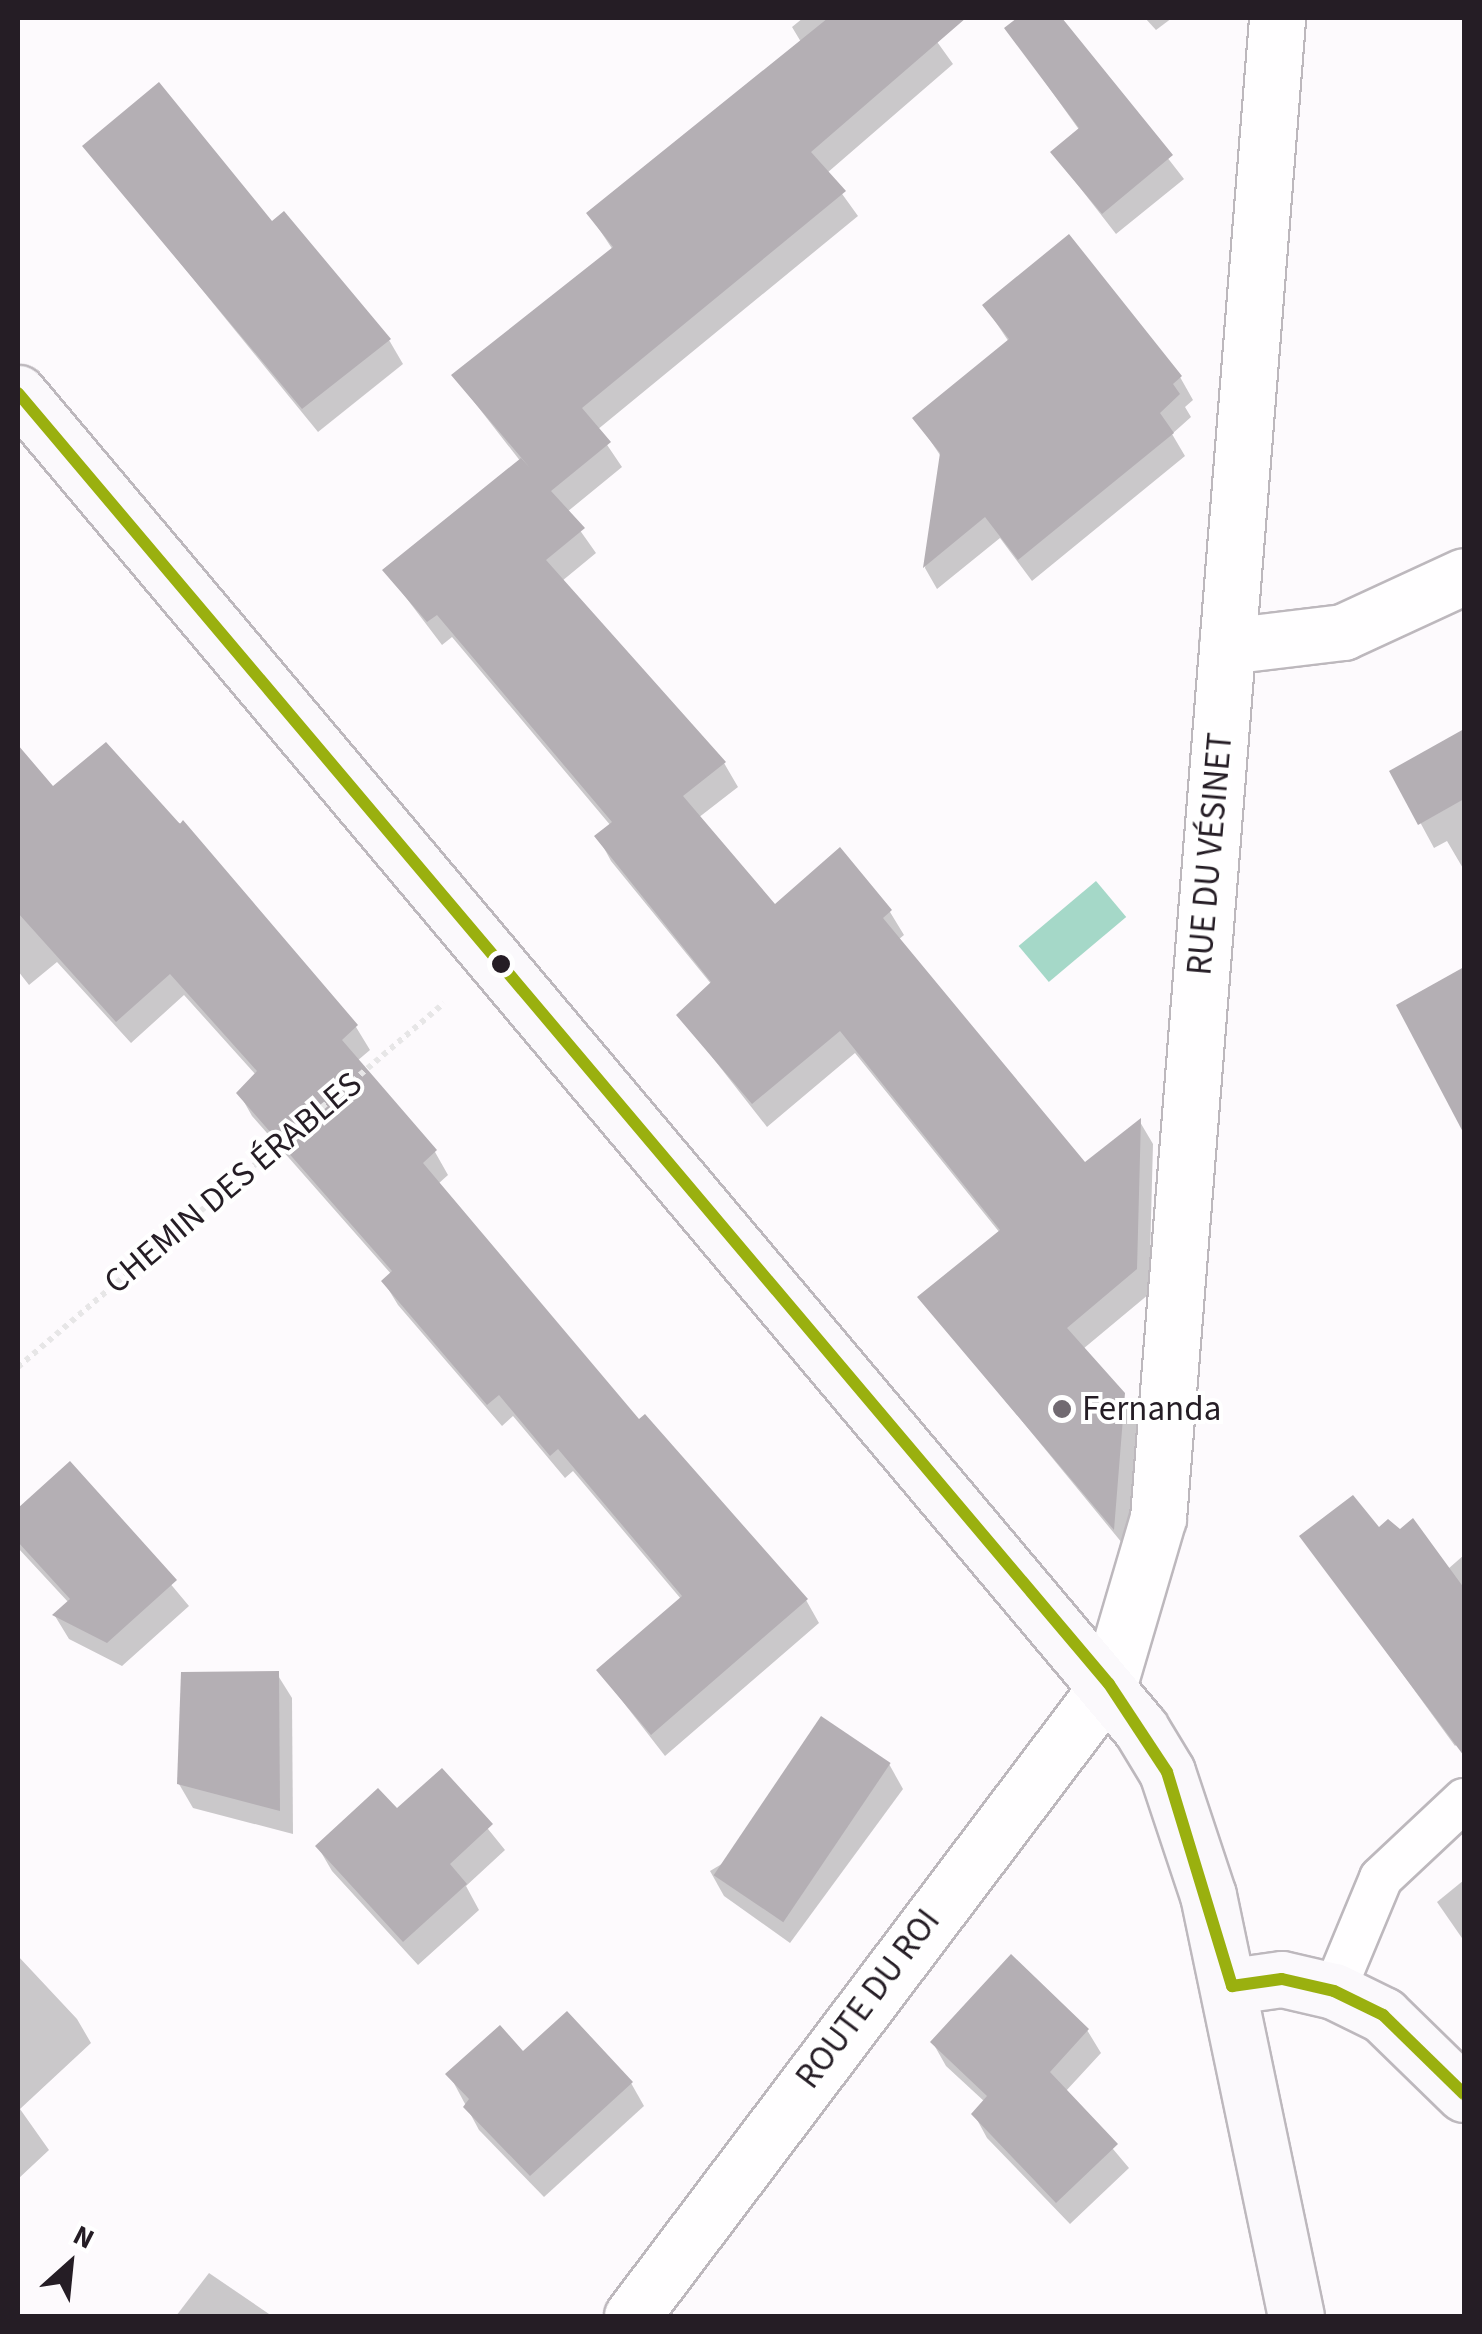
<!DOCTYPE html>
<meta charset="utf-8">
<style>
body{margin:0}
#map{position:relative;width:1482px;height:2334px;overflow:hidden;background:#fdfafd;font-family:"Source Sans 3",sans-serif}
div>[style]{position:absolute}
.water>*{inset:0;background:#a5d8c8;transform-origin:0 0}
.shadow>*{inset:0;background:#0003}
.building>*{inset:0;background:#b4afb4;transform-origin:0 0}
.path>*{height:6px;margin-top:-3px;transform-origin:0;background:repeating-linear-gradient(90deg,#e7e6e7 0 5px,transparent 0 10px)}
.roads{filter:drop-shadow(2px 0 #bdb8bd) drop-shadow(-2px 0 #bdb8bd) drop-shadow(0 2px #bdb8bd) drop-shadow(0 -2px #bdb8bd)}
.lane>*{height:42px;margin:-21px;padding:0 21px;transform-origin:21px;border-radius:21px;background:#fffeff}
.street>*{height:55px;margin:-27.5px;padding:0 27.5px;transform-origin:27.5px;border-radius:27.5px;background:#fffeff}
.secondary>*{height:55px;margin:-27.5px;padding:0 27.5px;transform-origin:27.5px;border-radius:27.5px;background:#fbf9fc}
.bus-1>*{height:12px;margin:-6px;padding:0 6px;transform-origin:6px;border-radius:6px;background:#9ab00f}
.dots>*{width:28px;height:28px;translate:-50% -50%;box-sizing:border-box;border:5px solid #fff;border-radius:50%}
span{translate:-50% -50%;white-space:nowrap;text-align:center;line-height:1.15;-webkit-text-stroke:8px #fff;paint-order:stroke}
.street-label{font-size:35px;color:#251d25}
.poi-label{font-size:35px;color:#251d25}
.left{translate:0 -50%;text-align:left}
.frame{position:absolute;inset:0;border:20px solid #251d25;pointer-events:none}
.north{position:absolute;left:20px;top:2214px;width:100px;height:100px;-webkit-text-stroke:8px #fff;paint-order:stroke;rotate:27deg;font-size:28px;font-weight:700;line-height:40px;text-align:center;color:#251d25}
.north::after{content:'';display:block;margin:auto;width:35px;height:45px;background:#251d25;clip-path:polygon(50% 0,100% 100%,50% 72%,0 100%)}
</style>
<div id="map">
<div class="water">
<i style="left:1096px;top:881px;width:47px;height:101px;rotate:50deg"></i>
</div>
<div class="shadow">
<i style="clip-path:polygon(803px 18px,920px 18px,953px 64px,827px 173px,858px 216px,597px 430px,622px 467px,567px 512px,596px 553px,562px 581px,724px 763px,738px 787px,698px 818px,775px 908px,890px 912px,904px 935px,898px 940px,1085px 1166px,1140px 1122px,1153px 1144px,1149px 1294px,1083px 1349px,1137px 1419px,1127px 1549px,921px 1298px,1000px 1233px,855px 1053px,767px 1127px,680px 1016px,712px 985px,611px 861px,598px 837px,611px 826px,452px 637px,442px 645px,385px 570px,521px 462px,454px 376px,613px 250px,589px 214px,801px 42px,792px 27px)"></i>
<i style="clip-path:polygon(1021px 18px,1059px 18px,1184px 179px,1116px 234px,1053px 153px,1080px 131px,1007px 29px)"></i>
<i style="clip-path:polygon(1145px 18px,1172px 18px,1156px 30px)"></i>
<i style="clip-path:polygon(85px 146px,272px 224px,389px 340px,403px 364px,318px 432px)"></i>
<i style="clip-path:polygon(985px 306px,1180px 377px,1193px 400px,1185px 407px,1191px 417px,1172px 434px,1185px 456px,1032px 581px,1000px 538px,937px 589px,925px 568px,942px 458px,915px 418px,1009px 342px)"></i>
<i style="clip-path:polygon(1464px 731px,1464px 870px,1447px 841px,1434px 848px,1393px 772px)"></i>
<i style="clip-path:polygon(18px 749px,52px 790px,183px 824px,356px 1027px,370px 1050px,357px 1061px,435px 1152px,448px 1175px,438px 1184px,639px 1422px,806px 1600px,819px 1623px,665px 1756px,599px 1671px,681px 1599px,573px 1471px,565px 1478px,513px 1416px,502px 1426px,398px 1305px,384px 1282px,392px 1275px,252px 1116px,239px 1093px,256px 1075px,184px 995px,131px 1043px,57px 962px,29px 985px,18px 971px)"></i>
<i style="clip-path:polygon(1464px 970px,1464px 1128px,1400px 1006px)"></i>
<i style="clip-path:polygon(70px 1464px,189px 1606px,122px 1666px,69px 1639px,55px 1616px,69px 1603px,18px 1548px,18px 1511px)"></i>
<i style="clip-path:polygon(1378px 1530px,1448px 1569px,1464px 1555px,1464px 1738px,1455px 1746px,1302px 1536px)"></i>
<i style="clip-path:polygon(277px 1674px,292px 1698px,293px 1834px,193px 1808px,179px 1784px)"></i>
<i style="clip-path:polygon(889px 1764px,903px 1789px,790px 1943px,724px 1896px,710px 1871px)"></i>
<i style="clip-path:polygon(442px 1772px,505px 1850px,466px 1886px,479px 1910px,418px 1965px,332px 1871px,318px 1847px,397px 1811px)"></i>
<i style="clip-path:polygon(1464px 1880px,1464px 1941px,1437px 1902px)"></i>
<i style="clip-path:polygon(18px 1956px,77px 2019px,91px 2043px,20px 2109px,49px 2150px,18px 2179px)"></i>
<i style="clip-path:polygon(1087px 2030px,1101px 2053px,1065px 2092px,1129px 2168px,1070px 2224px,987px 2138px,974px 2114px,985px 2102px,946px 2066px,933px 2043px)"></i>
<i style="clip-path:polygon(523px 2055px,631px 2083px,644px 2106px,544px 2197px,479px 2130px,449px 2074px)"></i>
<i style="clip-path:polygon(209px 2273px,272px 2316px,176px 2316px)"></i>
</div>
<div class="building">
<i style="clip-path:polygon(828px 18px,966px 18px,811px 152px,846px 191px,582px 408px,611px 442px,551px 491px,585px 528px,546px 560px,726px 762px,683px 796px,775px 904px,840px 847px,892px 910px,883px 918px,1085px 1162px,1141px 1118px,1137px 1269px,1067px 1328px,1125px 1393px,1114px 1530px,917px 1297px,1000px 1230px,840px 1031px,752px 1104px,676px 1015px,711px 982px,594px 836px,612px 822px,437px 615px,427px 622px,382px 570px,521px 458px,530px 468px,451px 375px,613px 247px,586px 213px)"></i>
<i style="clip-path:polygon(1017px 18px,1062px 18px,1173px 155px,1102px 214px,1050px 152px,1079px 128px,1004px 28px)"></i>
<i style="clip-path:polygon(159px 82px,272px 221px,284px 211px,391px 339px,302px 409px,82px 146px)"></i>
<i style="clip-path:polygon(1069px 234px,1182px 376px,1173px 384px,1180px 394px,1160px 413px,1174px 433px,1018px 560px,985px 517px,923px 568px,940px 453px,912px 418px,1009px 339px,982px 305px)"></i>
<i style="clip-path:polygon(1464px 729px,1464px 799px,1418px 825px,1389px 771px)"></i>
<i style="clip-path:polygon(106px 742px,180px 824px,183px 820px,358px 1025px,342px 1040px,437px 1150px,423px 1163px,639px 1419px,645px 1414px,808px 1599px,651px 1735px,596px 1670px,682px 1596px,558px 1449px,550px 1456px,499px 1395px,487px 1405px,381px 1281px,392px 1271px,236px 1093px,257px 1071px,170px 974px,116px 1022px,18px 913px,18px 745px,53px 786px)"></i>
<i style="clip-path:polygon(1464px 967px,1464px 1134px,1396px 1005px)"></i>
<i style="clip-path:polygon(70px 1461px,177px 1580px,107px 1643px,52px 1615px,70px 1599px,18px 1542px,18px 1508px)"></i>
<i style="clip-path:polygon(1353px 1495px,1379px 1527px,1388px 1519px,1400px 1529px,1413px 1518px,1464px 1588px,1464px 1756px,1299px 1536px)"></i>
<i style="clip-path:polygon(279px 1671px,280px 1811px,177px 1784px,181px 1672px)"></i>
<i style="left:821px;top:1716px;width:84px;height:192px;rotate:34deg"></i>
<i style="clip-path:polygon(442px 1768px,493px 1824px,450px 1864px,467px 1884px,403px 1942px,315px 1846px,378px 1788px,397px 1808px)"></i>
<i style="clip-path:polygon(1011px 1954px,1089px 2029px,1050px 2072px,1118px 2144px,1056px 2203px,971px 2114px,987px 2096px,930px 2042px)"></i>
<i style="clip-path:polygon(567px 2011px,633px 2082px,530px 2176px,463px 2107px,469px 2099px,445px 2074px,500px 2025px,523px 2051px)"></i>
</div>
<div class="path">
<i style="left:18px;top:1367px;width:560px;rotate:-40.51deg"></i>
</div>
<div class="roads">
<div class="lane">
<i style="left:1334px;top:1991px;width:122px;rotate:-67.4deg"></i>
<i style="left:1381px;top:1878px;width:114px;rotate:-43.2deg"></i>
</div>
<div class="street">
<i style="left:1227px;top:646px;width:117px;rotate:-6.9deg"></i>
<i style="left:1343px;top:632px;width:133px;rotate:-24.8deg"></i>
<i style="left:632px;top:2316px;width:792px;rotate:-52.96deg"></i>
<i style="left:1109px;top:1684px;width:173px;rotate:-73.6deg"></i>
<i style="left:1158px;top:1518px;width:1505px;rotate:-85.46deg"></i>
</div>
<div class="secondary">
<i style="left:18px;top:393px;width:1745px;rotate:49.95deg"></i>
<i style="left:1141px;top:1729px;width:50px;rotate:58.8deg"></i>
<i style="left:1167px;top:1772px;width:130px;rotate:71.6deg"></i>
<i style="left:1208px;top:1895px;width:430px;rotate:78.2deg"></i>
<i style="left:1232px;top:1986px;width:50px;rotate:-8deg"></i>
<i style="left:1282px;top:1979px;width:53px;rotate:13deg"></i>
<i style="left:1334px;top:1991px;width:55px;rotate:26.1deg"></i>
<i style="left:1383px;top:2015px;width:113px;rotate:44.3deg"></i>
</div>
</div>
<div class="bus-1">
<i style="left:18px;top:393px;width:1690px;rotate:49.8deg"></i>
<i style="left:1109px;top:1684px;width:105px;rotate:56.6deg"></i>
<i style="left:1167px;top:1772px;width:224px;rotate:73.1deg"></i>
<i style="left:1232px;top:1986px;width:50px;rotate:-8deg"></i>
<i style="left:1282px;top:1979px;width:53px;rotate:13deg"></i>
<i style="left:1334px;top:1991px;width:55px;rotate:26.1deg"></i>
<i style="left:1383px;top:2015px;width:113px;rotate:44.3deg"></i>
</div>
<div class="dots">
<i style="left:501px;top:964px;background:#251d25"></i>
<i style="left:1062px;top:1409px;background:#716a71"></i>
</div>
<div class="street-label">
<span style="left:1210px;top:854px;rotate:-85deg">RUE DU VÉSINET</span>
<span style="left:233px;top:1183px;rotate:-40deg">CHEMIN DES ÉRABLES</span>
<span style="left:868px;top:1999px;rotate:-53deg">ROUTE DU ROI</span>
</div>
<div class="poi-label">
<span class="left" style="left:1082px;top:1409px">Fernanda</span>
</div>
<div class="frame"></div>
<div class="north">N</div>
</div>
